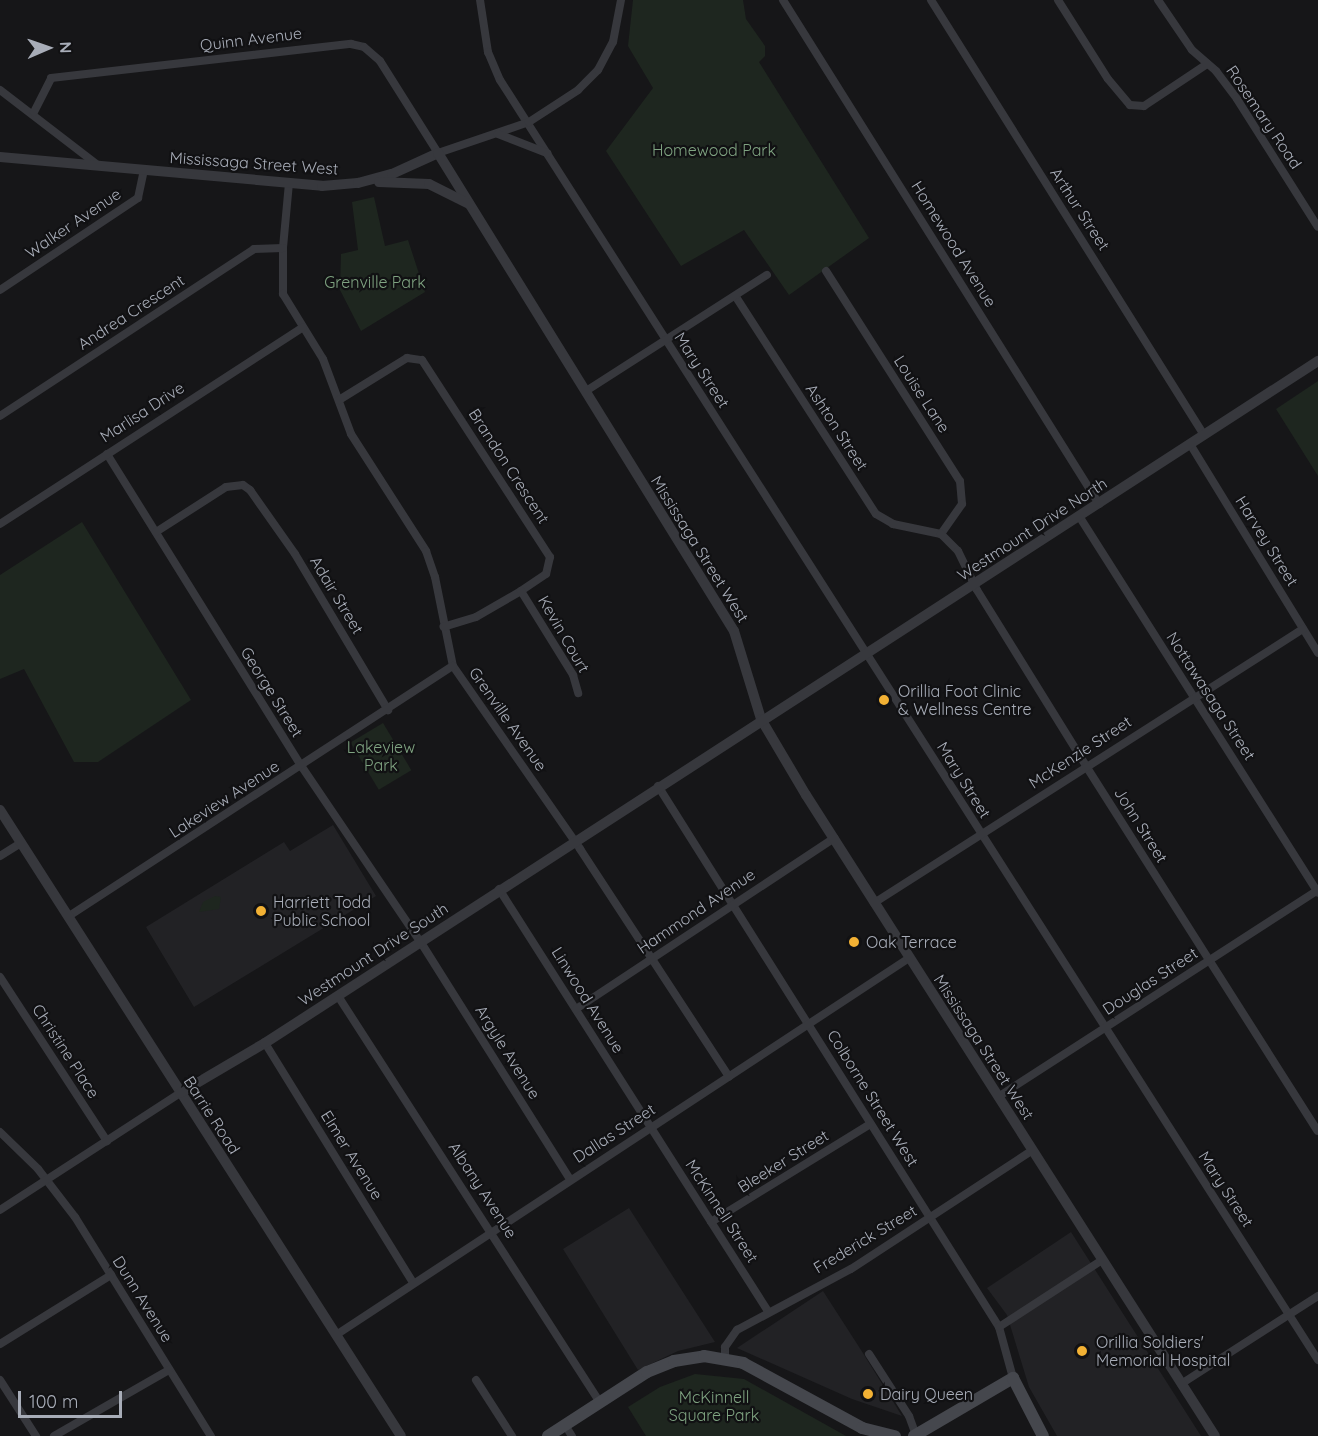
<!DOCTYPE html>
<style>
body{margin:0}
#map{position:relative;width:1318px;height:1436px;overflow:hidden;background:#161618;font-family:Quicksand,sans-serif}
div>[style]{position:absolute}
.built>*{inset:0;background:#222225}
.green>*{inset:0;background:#1e261f;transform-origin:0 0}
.minor>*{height:8px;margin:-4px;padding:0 4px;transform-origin:4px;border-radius:4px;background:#37383d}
.tertiary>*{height:10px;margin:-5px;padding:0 5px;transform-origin:5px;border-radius:5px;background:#37383d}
.secondary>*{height:12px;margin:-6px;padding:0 6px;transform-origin:6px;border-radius:6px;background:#45474d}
.dots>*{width:16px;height:16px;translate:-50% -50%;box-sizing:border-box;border:3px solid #111113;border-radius:50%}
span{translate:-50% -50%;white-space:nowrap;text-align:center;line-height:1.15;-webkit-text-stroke:4.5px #111113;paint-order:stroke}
.street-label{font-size:16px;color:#a8adb8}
.park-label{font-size:16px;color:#7fa381}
.poi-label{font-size:16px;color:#a8adb8}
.left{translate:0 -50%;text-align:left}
.north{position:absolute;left:18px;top:18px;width:60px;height:60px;-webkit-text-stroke:4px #111113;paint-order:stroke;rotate:88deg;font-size:16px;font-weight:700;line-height:24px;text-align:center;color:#a8adb8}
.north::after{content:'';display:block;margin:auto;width:21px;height:27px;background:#a8adb8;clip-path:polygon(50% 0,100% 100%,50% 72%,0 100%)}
.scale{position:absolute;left:18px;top:1391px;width:104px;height:27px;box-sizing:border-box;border:3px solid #a8adb8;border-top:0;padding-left:8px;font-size:18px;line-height:21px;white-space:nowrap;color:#a8adb8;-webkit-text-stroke:4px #111113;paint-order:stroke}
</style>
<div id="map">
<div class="built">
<i style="clip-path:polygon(333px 825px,376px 896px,194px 1007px,146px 927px,284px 842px,290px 851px)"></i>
<i style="clip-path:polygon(629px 1208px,715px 1342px,678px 1351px,638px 1370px,563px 1249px)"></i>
<i style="clip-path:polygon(1071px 1232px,1201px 1436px,1057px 1436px,1029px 1387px,1007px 1315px,987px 1288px)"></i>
<i style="clip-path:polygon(823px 1291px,861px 1350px,902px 1416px,852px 1399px,737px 1348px)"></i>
</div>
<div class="green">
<i style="clip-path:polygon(633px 0,743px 0,746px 19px,765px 46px,765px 56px,759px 62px,869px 238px,789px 295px,744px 230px,681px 266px,606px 151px,653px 88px,628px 46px)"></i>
<i style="clip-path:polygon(374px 197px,385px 246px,408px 240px,425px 292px,361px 331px,340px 290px,341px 254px,358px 250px,352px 202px)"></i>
<i style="clip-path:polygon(1318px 381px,1318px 476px,1276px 409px)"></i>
<i style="clip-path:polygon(82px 522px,191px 700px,98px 762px,74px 762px,24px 669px,0 679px,0 575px)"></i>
<i style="left:383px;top:723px;width:55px;height:38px;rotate:59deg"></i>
<i style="clip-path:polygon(215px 896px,221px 897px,219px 909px,199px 912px,203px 902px)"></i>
<i style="clip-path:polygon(695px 1374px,744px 1379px,846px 1436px,646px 1436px,628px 1407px,660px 1387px)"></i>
</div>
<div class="minor">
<i style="left:480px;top:0;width:53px;rotate:81.3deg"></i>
<i style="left:488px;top:52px;width:30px;rotate:67deg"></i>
<i style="left:500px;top:80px;width:1519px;rotate:57.42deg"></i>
<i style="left:783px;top:0;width:595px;rotate:57.91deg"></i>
<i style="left:931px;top:0;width:514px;rotate:57.89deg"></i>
<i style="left:1058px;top:0;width:93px;rotate:57.7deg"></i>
<i style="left:1108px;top:79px;width:34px;rotate:50deg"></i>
<i style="left:1130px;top:105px;width:14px;rotate:4deg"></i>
<i style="left:1144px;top:106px;width:76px;rotate:-33.7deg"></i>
<i style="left:1158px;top:0;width:60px;rotate:55.8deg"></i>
<i style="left:1192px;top:50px;width:32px;rotate:41deg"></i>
<i style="left:1216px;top:71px;width:35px;rotate:53deg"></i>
<i style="left:1237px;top:99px;width:151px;rotate:57.7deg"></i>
<i style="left:0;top:90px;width:125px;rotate:37.5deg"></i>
<i style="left:34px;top:112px;width:38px;rotate:-63deg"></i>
<i style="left:51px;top:78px;width:302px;rotate:-6.5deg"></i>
<i style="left:351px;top:44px;width:13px;rotate:13deg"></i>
<i style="left:364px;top:47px;width:21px;rotate:41deg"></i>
<i style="left:380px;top:61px;width:109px;rotate:57.8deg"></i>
<i style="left:438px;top:153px;width:96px;rotate:-18.8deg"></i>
<i style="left:529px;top:122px;width:59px;rotate:-33.1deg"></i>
<i style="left:578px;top:90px;width:28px;rotate:-45deg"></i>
<i style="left:598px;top:70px;width:32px;rotate:-62deg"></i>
<i style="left:613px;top:42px;width:43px;rotate:-79.2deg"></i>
<i style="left:498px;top:134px;width:53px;rotate:21.2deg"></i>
<i style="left:289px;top:183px;width:65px;rotate:95.3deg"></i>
<i style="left:283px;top:248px;width:46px;rotate:90deg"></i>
<i style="left:283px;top:294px;width:76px;rotate:58.4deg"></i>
<i style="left:323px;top:359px;width:80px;rotate:69.5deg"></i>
<i style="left:351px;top:434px;width:139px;rotate:57.3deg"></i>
<i style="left:426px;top:551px;width:28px;rotate:71deg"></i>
<i style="left:435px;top:577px;width:91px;rotate:78.6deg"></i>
<i style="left:453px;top:666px;width:223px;rotate:55.2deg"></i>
<i style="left:580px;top:849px;width:272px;rotate:56.8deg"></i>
<i style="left:826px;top:271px;width:249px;rotate:57.5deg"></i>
<i style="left:960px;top:481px;width:23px;rotate:85deg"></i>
<i style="left:962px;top:504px;width:37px;rotate:125deg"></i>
<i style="left:0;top:290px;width:166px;rotate:-33.7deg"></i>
<i style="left:138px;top:198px;width:29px;rotate:-78deg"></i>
<i style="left:736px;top:297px;width:258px;rotate:57.2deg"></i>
<i style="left:876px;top:514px;width:20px;rotate:30deg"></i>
<i style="left:893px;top:524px;width:49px;rotate:11.8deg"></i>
<i style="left:941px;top:534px;width:24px;rotate:45deg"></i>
<i style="left:958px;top:551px;width:43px;rotate:64deg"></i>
<i style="left:977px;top:590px;width:207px;rotate:58.2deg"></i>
<i style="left:1086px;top:766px;width:432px;rotate:57.6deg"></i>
<i style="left:586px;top:391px;width:215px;rotate:-32.7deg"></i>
<i style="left:339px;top:400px;width:80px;rotate:-31.7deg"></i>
<i style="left:407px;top:358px;width:15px;rotate:8deg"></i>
<i style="left:422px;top:360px;width:235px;rotate:57deg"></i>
<i style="left:550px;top:557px;width:17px;rotate:103deg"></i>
<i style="left:546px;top:574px;width:30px;rotate:146deg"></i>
<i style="left:521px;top:591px;width:52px;rotate:150deg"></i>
<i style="left:476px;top:617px;width:34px;rotate:163deg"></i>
<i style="left:0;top:416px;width:304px;rotate:-33.3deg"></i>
<i style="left:254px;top:249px;width:29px;rotate:-2deg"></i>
<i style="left:1190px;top:444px;width:245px;rotate:58.5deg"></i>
<i style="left:107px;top:454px;width:369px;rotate:58.1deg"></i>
<i style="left:302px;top:767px;width:210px;rotate:55.9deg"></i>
<i style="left:420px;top:941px;width:281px;rotate:57.8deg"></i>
<i style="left:1079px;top:516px;width:446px;rotate:57.6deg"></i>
<i style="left:0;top:524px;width:361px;rotate:-33deg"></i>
<i style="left:156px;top:532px;width:83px;rotate:-32.7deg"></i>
<i style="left:226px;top:487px;width:17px;rotate:-7deg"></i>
<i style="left:243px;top:485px;width:9px;rotate:36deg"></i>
<i style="left:250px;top:490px;width:78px;rotate:54.9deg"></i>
<i style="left:295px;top:554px;width:182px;rotate:59.2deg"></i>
<i style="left:521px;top:591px;width:99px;rotate:58.2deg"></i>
<i style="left:573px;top:675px;width:19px;rotate:74deg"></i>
<i style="left:658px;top:786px;width:640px;rotate:57.78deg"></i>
<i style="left:999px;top:1327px;width:53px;rotate:74.6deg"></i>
<i style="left:0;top:856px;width:25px;rotate:-32deg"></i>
<i style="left:499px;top:889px;width:499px;rotate:57.5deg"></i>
<i style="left:874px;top:903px;width:509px;rotate:-32.57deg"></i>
<i style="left:69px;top:916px;width:458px;rotate:-33.1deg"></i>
<i style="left:0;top:977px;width:196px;rotate:56.9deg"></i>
<i style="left:338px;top:996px;width:484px;rotate:57.2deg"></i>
<i style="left:576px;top:1009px;width:310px;rotate:-33.5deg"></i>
<i style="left:265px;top:1043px;width:282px;rotate:58.3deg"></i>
<i style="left:998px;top:1097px;width:381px;rotate:-32.9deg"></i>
<i style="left:0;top:1132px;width:53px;rotate:44.2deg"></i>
<i style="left:38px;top:1169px;width:61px;rotate:52.4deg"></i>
<i style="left:75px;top:1217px;width:258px;rotate:58.2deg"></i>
<i style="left:0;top:1210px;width:215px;rotate:-33deg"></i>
<i style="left:711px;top:1222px;width:187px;rotate:-31.6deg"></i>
<i style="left:999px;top:1327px;width:123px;rotate:-33deg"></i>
<i style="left:336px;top:1335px;width:686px;rotate:-33.34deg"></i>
<i style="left:0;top:1344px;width:131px;rotate:-31.9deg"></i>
<i style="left:869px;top:1354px;width:74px;rotate:57.2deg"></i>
<i style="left:909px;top:1416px;width:20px;rotate:70deg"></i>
<i style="left:725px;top:1358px;width:11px;rotate:-90deg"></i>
<i style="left:725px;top:1347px;width:21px;rotate:-55deg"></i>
<i style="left:737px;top:1330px;width:129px;rotate:-28.2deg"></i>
<i style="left:851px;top:1269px;width:217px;rotate:-33.2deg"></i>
<i style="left:0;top:1380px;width:67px;rotate:57.3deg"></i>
<i style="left:476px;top:1380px;width:67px;rotate:57.3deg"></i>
<i style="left:1181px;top:1384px;width:163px;rotate:-32.7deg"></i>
<i style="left:565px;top:1425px;width:13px;rotate:58deg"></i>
<i style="left:54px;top:1436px;width:133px;rotate:-29.9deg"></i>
</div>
<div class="tertiary">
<i style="left:0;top:157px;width:323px;rotate:5.1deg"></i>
<i style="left:322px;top:186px;width:36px;rotate:-5deg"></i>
<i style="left:358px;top:183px;width:35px;rotate:-15deg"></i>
<i style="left:392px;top:174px;width:51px;rotate:-24.5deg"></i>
<i style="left:438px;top:153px;width:562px;rotate:58.23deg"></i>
<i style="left:734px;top:631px;width:92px;rotate:72.9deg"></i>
<i style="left:761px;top:719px;width:88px;rotate:59.4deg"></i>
<i style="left:806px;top:795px;width:760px;rotate:57.46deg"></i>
<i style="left:379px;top:182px;width:50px;rotate:2.3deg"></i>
<i style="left:429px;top:184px;width:45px;rotate:26.6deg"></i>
<i style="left:0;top:810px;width:743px;rotate:57.36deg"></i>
<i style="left:180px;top:1093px;width:99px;rotate:-30.5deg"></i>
<i style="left:265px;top:1043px;width:1255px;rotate:-32.93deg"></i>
</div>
<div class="secondary">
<i style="left:548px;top:1436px;width:118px;rotate:-32.9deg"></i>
<i style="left:647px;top:1372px;width:29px;rotate:-22deg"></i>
<i style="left:674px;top:1361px;width:30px;rotate:-9deg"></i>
<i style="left:704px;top:1356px;width:40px;rotate:10deg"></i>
<i style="left:743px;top:1363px;width:136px;rotate:28.6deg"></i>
<i style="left:862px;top:1428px;width:34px;rotate:14deg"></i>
<i style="left:914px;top:1436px;width:115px;rotate:-30.4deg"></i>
<i style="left:1013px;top:1378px;width:65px;rotate:62.7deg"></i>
</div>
<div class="dots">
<i style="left:884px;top:700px;background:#f2b134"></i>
<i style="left:261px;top:911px;background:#f2b134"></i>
<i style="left:854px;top:942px;background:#f2b134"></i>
<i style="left:1082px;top:1351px;background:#f2b134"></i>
<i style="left:868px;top:1394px;background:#f2b134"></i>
</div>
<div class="street-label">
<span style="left:251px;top:39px;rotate:-7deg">Quinn Avenue</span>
<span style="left:1264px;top:117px;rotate:56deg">Rosemary Road</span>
<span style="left:254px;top:163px;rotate:4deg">Mississaga Street West</span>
<span style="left:1080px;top:209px;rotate:57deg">Arthur Street</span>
<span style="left:73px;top:223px;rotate:-34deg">Walker Avenue</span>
<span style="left:954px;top:244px;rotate:58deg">Homewood Avenue</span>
<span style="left:131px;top:312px;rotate:-33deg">Andrea Crescent</span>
<span style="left:702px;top:370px;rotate:57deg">Mary Street</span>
<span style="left:922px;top:394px;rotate:57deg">Louise Lane</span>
<span style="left:142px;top:412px;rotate:-33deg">Marlisa Drive</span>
<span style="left:837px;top:427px;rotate:57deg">Ashton Street</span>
<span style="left:509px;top:466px;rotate:57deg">Brandon Crescent</span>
<span style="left:1032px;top:529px;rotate:-33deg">Westmount Drive North</span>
<span style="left:1267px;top:541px;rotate:58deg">Harvey Street</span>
<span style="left:700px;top:549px;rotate:58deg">Mississaga Street West</span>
<span style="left:337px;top:595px;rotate:59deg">Adair Street</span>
<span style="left:564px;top:634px;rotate:60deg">Kevin Court</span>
<span style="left:272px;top:692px;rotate:58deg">George Street</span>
<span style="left:1211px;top:696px;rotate:57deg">Nottawasaga Street</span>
<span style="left:508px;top:719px;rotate:55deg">Grenville Avenue</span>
<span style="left:1080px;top:752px;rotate:-33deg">McKenzie Street</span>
<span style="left:964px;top:780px;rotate:58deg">Mary Street</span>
<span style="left:224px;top:799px;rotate:-33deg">Lakeview Avenue</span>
<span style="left:1141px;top:825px;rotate:58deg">John Street</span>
<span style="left:696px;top:911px;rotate:-34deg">Hammond Avenue</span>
<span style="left:373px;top:954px;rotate:-33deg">Westmount Drive South</span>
<span style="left:1150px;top:981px;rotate:-33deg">Douglas Street</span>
<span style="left:588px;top:1000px;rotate:58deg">Linwood Avenue</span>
<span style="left:984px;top:1047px;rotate:57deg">Mississaga Street West</span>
<span style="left:66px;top:1051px;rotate:57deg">Christine Place</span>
<span style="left:508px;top:1052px;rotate:58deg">Argyle Avenue</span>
<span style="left:873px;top:1098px;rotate:58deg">Colborne Street West</span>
<span style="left:212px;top:1115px;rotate:57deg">Barrie Road</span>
<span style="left:614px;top:1133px;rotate:-33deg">Dallas Street</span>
<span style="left:352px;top:1155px;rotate:58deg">Elmer Avenue</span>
<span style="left:783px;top:1161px;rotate:-32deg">Bleeker Street</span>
<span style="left:1226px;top:1189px;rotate:57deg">Mary Street</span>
<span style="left:483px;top:1190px;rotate:57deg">Albany Avenue</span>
<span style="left:722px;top:1211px;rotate:57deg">McKinnell Street</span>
<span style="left:865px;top:1239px;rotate:-31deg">Frederick Street</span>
<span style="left:143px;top:1299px;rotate:58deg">Dunn Avenue</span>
</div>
<div class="park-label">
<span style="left:714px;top:150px">Homewood Park</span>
<span style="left:375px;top:282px">Grenville Park</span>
<span style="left:381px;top:756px">Lakeview<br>Park</span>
<span style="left:714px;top:1406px">McKinnell<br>Square Park</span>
</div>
<div class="poi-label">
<span class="left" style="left:898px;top:700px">Orillia Foot Clinic<br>&amp; Wellness Centre</span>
<span class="left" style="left:273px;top:911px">Harriett Todd<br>Public School</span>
<span class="left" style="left:866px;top:942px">Oak Terrace</span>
<span class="left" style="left:1096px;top:1351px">Orillia Soldiers'<br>Memorial Hospital</span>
<span class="left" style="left:880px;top:1394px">Dairy Queen</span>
</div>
<div class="north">N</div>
<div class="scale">100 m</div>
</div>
